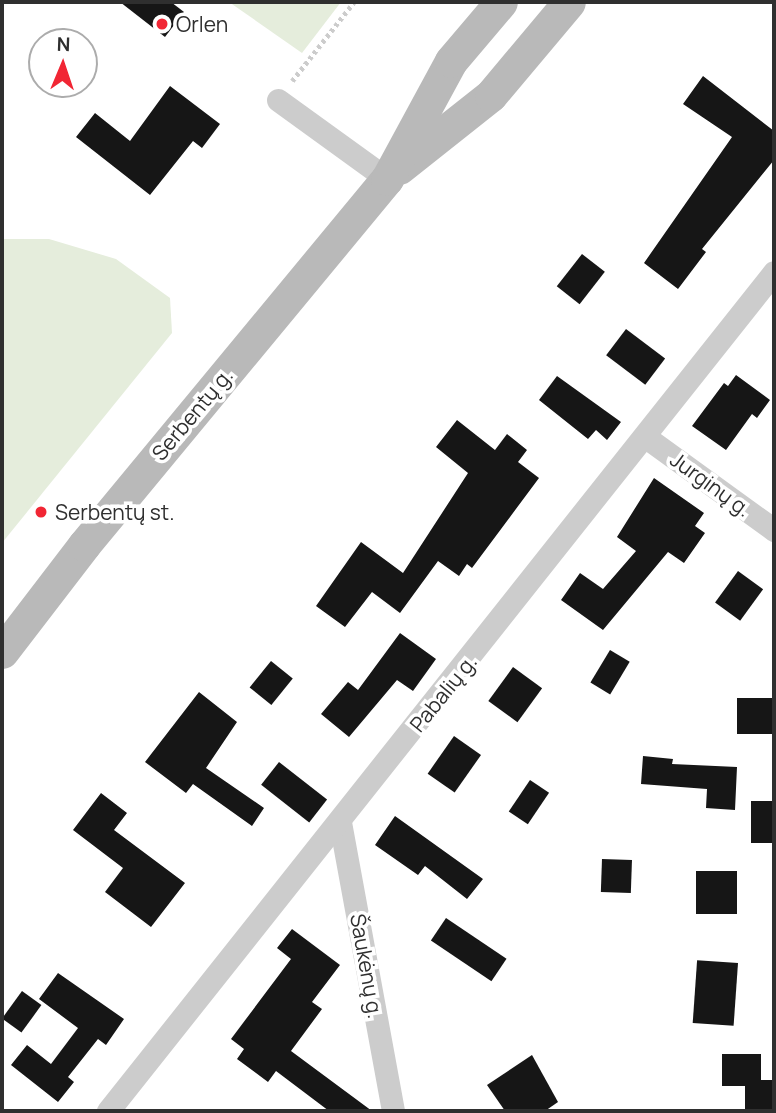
<!DOCTYPE html>
<meta charset="utf-8">
<style>
body{margin:0}
#map{position:relative;width:776px;height:1113px;overflow:hidden;background:#fff;font-family:Manrope,sans-serif}
div>[style]{position:absolute}
.green>*{inset:0;background:#e5eddc}
.building>*{inset:0;background:#161616;transform-origin:0 0}
.path>*{height:4.5px;margin-top:-2.25px;transform-origin:0;background:repeating-linear-gradient(90deg,#ccc 0 3.5px,transparent 0 7px)}
.street>*{height:23px;margin:-11.5px;padding:0 11.5px;transform-origin:11.5px;border-radius:11.5px;background:#ccc}
.secondary>*{height:33px;margin:-16.5px;padding:0 16.5px;transform-origin:16.5px;border-radius:16.5px;background:#b9b9b9}
.dots>*{width:19px;height:19px;translate:-50% -50%;box-sizing:border-box;border:4px solid #fff;border-radius:50%}
span{translate:-50% -50%;white-space:nowrap;text-align:center;line-height:1.15;-webkit-text-stroke:7px #fff;paint-order:stroke}
.poi-label{font-size:21px;color:#2f2f2f}
.left{translate:0 -50%;text-align:left}
.street-label{font-size:21px;color:#2f2f2f}
.frame{position:absolute;inset:0;border:4px solid #2f2f2f;pointer-events:none}
.north{position:absolute;left:28px;top:28px;width:70px;height:70px;box-sizing:border-box;background:#fff;border:2px solid #acacac;border-radius:50%;rotate:2deg;font-size:19px;font-weight:700;line-height:28px;text-align:center;color:#2f2f2f}
.north::after{content:'';display:block;margin:auto;width:24px;height:32px;background:#f12634;clip-path:polygon(50% 0,100% 100%,50% 72%,0 100%)}
</style>
<div id="map">
<div class="green">
<i style="clip-path:polygon(229px 2px,341px 2px,302px 53px)"></i>
<i style="clip-path:polygon(2px 239px,49px 239px,116px 259px,170px 298px,172px 333px,2px 543px)"></i>
</div>
<div class="building">
<i style="clip-path:polygon(120px 2px,171px 2px,184px 12px,165px 37px)"></i>
<i style="clip-path:polygon(703px 76px,774px 131px,774px 160px,702px 249px,706px 252px,678px 289px,644px 263px,732px 137px,683px 104px)"></i>
<i style="clip-path:polygon(170px 86px,220px 124px,202px 148px,193px 141px,150px 195px,76px 137px,95px 113px,130px 141px)"></i>
<i style="left:582px;top:254px;width:29px;height:41px;rotate:38deg"></i>
<i style="left:626px;top:329px;width:49px;height:33px;rotate:37deg"></i>
<i style="clip-path:polygon(736px 375px,770px 400px,757px 418px,752px 414px,726px 450px,692px 426px,724px 383px,728px 386px)"></i>
<i style="clip-path:polygon(557px 376px,621px 422px,607px 440px,596px 430px,588px 439px,539px 400px)"></i>
<i style="clip-path:polygon(457px 420px,495px 450px,507px 434px,527px 450px,518px 462px,539px 478px,472px 568px,467px 564px,459px 576px,438px 561px,400px 613px,372px 592px,345px 627px,316px 606px,361px 542px,403px 573px,468px 473px,436px 447px)"></i>
<i style="clip-path:polygon(654px 478px,704px 513px,695px 526px,705px 533px,684px 563px,668px 552px,603px 630px,561px 600px,580px 573px,603px 589px,636px 551px,617px 537px)"></i>
<i style="left:738px;top:571px;width:31px;height:39px;rotate:36deg"></i>
<i style="clip-path:polygon(400px 633px,436px 659px,413px 691px,397px 680px,349px 737px,321px 714px,348px 682px,358px 690px)"></i>
<i style="left:610px;top:650px;width:23px;height:38px;rotate:31deg"></i>
<i style="left:271px;top:661px;width:28px;height:34px;rotate:39deg"></i>
<i style="left:513px;top:667px;width:36px;height:42px;rotate:36deg"></i>
<i style="clip-path:polygon(199px 692px,237px 722px,206px 768px,264px 808px,252px 826px,193px 784px,186px 793px,145px 762px)"></i>
<i style="left:774px;top:698px;width:36px;height:37px;rotate:90deg"></i>
<i style="left:454px;top:736px;width:33px;height:46px;rotate:35deg"></i>
<i style="clip-path:polygon(643px 756px,673px 759px,672px 764px,737px 767px,735px 810px,706px 808px,707px 789px,641px 784px)"></i>
<i style="left:279px;top:762px;width:61px;height:29px;rotate:38deg"></i>
<i style="left:530px;top:780px;width:23px;height:38px;rotate:34deg"></i>
<i style="clip-path:polygon(101px 793px,127px 813px,114px 830px,185px 883px,151px 927px,105px 892px,123px 868px,73px 830px)"></i>
<i style="left:751px;top:801px;width:23px;height:42px"></i>
<i style="clip-path:polygon(395px 816px,483px 879px,467px 899px,425px 866px,418px 875px,375px 845px)"></i>
<i style="left:602px;top:859px;width:30px;height:33px;rotate:2deg"></i>
<i style="left:737px;top:871px;width:43px;height:41px;rotate:90deg"></i>
<i style="left:446px;top:918px;width:73px;height:27px;rotate:34deg"></i>
<i style="clip-path:polygon(292px 929px,340px 965px,312px 1002px,322px 1009px,291px 1051px,372px 1111px,329px 1111px,276px 1071px,268px 1082px,237px 1059px,244px 1049px,231px 1039px,291px 959px,277px 948px)"></i>
<i style="left:738px;top:963px;width:63px;height:41px;rotate:94deg"></i>
<i style="clip-path:polygon(58px 973px,124px 1019px,106px 1045px,98px 1039px,68px 1077px,74px 1082px,58px 1102px,11px 1065px,27px 1045px,51px 1064px,78px 1028px,39px 999px)"></i>
<i style="left:22px;top:991px;width:24px;height:34px;rotate:36deg"></i>
<i style="clip-path:polygon(722px 1054px,761px 1054px,761px 1080px,774px 1080px,774px 1111px,745px 1111px,745px 1086px,722px 1086px)"></i>
<i style="clip-path:polygon(532px 1055px,558px 1102px,545px 1111px,505px 1111px,487px 1085px)"></i>
</div>
<div class="path">
<i style="left:292px;top:81px;width:100px;rotate:-51.9deg"></i>
</div>
<div class="street">
<i style="left:278px;top:100px;width:135px;rotate:35.9deg"></i>
<i style="left:647px;top:438px;width:157px;rotate:35.9deg"></i>
<i style="left:340px;top:822px;width:294px;rotate:79.6deg"></i>
<i style="left:108px;top:1111px;width:1071px;rotate:-51.56deg"></i>
</div>
<div class="secondary">
<i style="left:399px;top:168px;width:117px;rotate:-38.4deg"></i>
<i style="left:491px;top:95px;width:121px;rotate:-50deg"></i>
<i style="left:2px;top:652px;width:135px;rotate:-52.5deg"></i>
<i style="left:84px;top:545px;width:475px;rotate:-50.4deg"></i>
<i style="left:387px;top:179px;width:134px;rotate:-61.5deg"></i>
<i style="left:451px;top:61px;width:77px;rotate:-49.7deg"></i>
</div>
<div class="dots">
<i style="left:162px;top:24px;background:#f12634"></i>
<i style="left:41px;top:512px;background:#f12634"></i>
</div>
<div class="poi-label">
<span class="left" style="left:176px;top:24px">Orlen</span>
<span class="left" style="left:55px;top:512px">Serbentų st.</span>
</div>
<div class="street-label">
<span style="left:192px;top:414px;rotate:-50deg">Serbentų g.</span>
<span style="left:711px;top:484px;rotate:36deg">Jurginų g.</span>
<span style="left:443px;top:693px;rotate:-51deg">Pabalių g.</span>
<span style="left:367px;top:966px;rotate:80deg">Šaukėnų g.</span>
</div>
<div class="frame"></div>
<div class="north">N</div>
</div>
